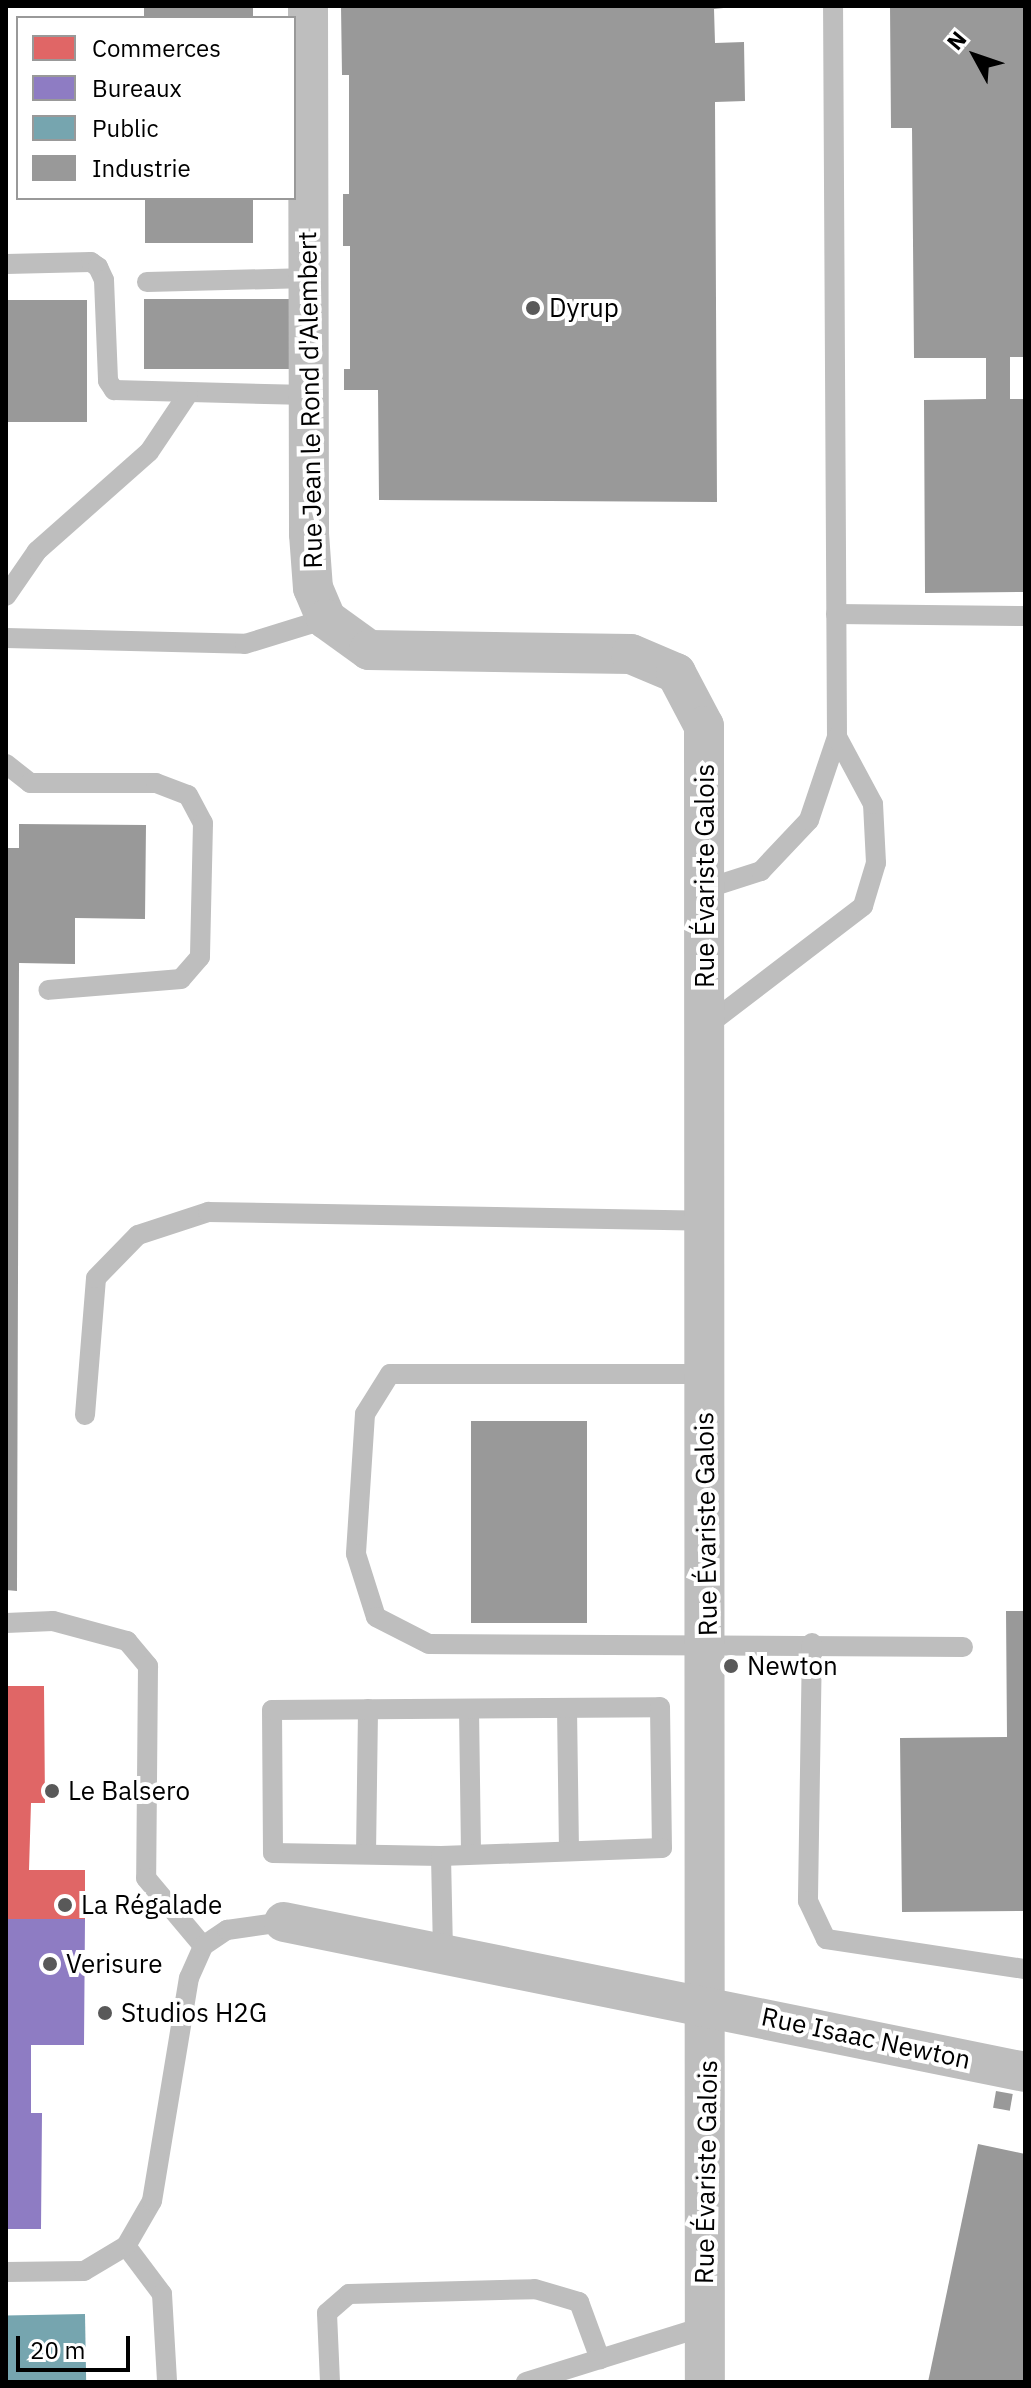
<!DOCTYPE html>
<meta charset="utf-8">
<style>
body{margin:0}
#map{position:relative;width:1031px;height:2388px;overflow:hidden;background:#fff;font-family:"IBM Plex Sans",sans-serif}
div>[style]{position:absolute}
.shops>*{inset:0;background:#e06666}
.offices>*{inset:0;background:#8e7cc3}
.public>*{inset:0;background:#76a5af;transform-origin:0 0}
.industry>*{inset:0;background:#999;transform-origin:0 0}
.service>*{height:20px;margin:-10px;padding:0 10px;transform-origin:10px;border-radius:10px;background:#bebebe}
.minor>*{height:40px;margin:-20px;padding:0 20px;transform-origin:20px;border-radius:20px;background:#bebebe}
.dots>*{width:22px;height:22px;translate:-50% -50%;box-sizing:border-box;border:4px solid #fff;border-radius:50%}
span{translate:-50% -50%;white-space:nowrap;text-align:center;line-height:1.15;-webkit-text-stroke:8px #fff;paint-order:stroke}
.poi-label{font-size:26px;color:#000}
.left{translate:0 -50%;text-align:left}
.street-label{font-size:26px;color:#000}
.frame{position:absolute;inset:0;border:8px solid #000;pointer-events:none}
.legend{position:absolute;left:16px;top:16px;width:280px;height:184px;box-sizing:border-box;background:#fff;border:2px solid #999;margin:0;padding:10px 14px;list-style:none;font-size:24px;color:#000}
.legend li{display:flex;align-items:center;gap:16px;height:40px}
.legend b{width:40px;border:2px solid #999}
.north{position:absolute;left:935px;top:16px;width:80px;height:80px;-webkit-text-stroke:6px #fff;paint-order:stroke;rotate:310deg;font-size:22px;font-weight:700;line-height:32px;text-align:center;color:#000}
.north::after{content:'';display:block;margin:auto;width:28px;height:36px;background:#000;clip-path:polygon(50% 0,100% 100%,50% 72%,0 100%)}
.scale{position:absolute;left:16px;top:2336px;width:114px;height:36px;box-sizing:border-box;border:4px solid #000;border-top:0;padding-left:10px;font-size:24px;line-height:28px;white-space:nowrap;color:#000;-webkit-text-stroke:6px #fff;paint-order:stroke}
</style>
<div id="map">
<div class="shops">
<i style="clip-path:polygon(6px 1686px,44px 1686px,45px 1803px,31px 1803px,29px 1870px,85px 1870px,85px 1919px,6px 1919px)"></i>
</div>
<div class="offices">
<i style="clip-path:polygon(6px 1919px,85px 1919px,84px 2045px,31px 2045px,31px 2113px,42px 2113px,41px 2229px,6px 2229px)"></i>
</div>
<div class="public">
<i style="left:85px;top:2314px;width:68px;height:79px;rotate:89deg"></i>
</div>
<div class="industry">
<i style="left:144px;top:6px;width:109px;height:12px"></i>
<i style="clip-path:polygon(341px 6px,743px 6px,714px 9px,715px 43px,744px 42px,745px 101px,715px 102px,717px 502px,379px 500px,378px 390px,344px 390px,344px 369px,350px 369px,350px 246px,343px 246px,343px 194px,349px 194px,349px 75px,342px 75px)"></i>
<i style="clip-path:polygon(890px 6px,1025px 6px,1025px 357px,1010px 357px,1010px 399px,1025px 399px,1025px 592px,925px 593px,924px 400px,986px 399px,986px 358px,914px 358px,912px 128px,891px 128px)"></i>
<i style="left:145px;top:198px;width:108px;height:45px"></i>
<i style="left:144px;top:299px;width:146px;height:70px"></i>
<i style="left:6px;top:300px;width:81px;height:122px"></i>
<i style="clip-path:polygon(19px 824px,146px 825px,145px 919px,75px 918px,75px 964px,19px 963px,17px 1591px,6px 1590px,6px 848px,19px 848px)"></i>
<i style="left:471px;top:1421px;width:116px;height:202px"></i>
<i style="clip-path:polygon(1006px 1611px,1025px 1611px,1025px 1911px,902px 1912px,900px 1738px,1007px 1737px)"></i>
<i style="left:996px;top:2091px;width:17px;height:17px;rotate:10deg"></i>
<i style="clip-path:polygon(978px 2144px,1025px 2154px,1025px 2382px,928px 2382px)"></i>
</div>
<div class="service">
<i style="left:6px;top:264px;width:85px;rotate:-1.3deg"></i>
<i style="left:91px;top:262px;width:9px;rotate:36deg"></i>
<i style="left:98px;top:267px;width:14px;rotate:65deg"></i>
<i style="left:104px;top:280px;width:101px;rotate:87.7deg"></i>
<i style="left:108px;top:381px;width:11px;rotate:56deg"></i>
<i style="left:114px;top:390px;width:194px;rotate:1.5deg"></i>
<i style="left:147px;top:282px;width:161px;rotate:-1.4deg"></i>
<i style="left:6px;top:596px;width:55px;rotate:-55.4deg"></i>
<i style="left:37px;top:551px;width:149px;rotate:-41.5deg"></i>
<i style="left:149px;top:452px;width:70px;rotate:-56.1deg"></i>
<i style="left:836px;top:614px;width:189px;rotate:0.6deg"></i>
<i style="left:6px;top:638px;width:239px;rotate:1.4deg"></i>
<i style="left:245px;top:644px;width:85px;rotate:-17.2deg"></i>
<i style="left:6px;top:764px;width:31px;rotate:38deg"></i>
<i style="left:30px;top:783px;width:126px"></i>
<i style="left:156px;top:783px;width:34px;rotate:21deg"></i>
<i style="left:188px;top:795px;width:32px;rotate:62deg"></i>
<i style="left:203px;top:823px;width:134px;rotate:91.3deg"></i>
<i style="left:200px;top:957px;width:29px;rotate:131deg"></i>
<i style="left:181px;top:979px;width:133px;rotate:175.3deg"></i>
<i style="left:705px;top:889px;width:59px;rotate:-17.8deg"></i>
<i style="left:761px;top:871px;width:70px;rotate:-46.7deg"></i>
<i style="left:809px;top:820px;width:88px;rotate:-71.4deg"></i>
<i style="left:837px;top:737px;width:731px;rotate:-90.31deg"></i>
<i style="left:705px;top:1027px;width:199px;rotate:-37.4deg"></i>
<i style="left:863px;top:906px;width:45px;rotate:-73.2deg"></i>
<i style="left:876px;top:863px;width:59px;rotate:-92.9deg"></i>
<i style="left:873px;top:804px;width:76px;rotate:-118.2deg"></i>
<i style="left:705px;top:1374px;width:315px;rotate:180deg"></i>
<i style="left:390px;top:1374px;width:47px;rotate:122deg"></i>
<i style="left:365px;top:1414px;width:140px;rotate:93.7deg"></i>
<i style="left:356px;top:1554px;width:66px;rotate:72.4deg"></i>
<i style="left:376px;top:1617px;width:59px;rotate:27deg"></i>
<i style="left:429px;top:1644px;width:534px;rotate:0.32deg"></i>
<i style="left:85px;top:1415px;width:137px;rotate:-85.4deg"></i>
<i style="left:96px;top:1278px;width:60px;rotate:-45.7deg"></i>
<i style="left:138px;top:1235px;width:74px;rotate:-18.2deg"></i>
<i style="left:208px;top:1212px;width:498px;rotate:1deg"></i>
<i style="left:6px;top:1623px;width:47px;rotate:-2.4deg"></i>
<i style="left:53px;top:1621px;width:77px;rotate:15.1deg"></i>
<i style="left:127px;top:1641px;width:33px;rotate:50deg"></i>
<i style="left:148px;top:1666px;width:212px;rotate:90.5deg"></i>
<i style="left:146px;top:1878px;width:89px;rotate:50deg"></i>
<i style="left:812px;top:1643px;width:258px;rotate:90.9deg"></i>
<i style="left:808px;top:1901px;width:42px;rotate:64.7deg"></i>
<i style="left:826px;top:1939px;width:201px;rotate:8.6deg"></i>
<i style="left:567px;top:1708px;width:143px;rotate:89.2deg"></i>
<i style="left:469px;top:1709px;width:145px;rotate:89.2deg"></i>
<i style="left:366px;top:1854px;width:145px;rotate:-89.2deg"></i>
<i style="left:441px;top:1856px;width:168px;rotate:-179deg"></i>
<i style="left:273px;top:1853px;width:143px;rotate:-90.4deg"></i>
<i style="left:272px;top:1710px;width:388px;rotate:-0.4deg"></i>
<i style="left:660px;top:1707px;width:141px;rotate:89.2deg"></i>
<i style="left:662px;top:1848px;width:221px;rotate:177.9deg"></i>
<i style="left:441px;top:1856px;width:96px;rotate:88.8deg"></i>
<i style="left:126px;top:2246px;width:60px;rotate:53.1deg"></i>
<i style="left:162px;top:2294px;width:88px;rotate:86.7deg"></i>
<i style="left:6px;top:2272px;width:78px;rotate:-0.7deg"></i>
<i style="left:84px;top:2271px;width:49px;rotate:-30.8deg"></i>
<i style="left:126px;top:2246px;width:52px;rotate:-60deg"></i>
<i style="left:152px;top:2201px;width:226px;rotate:-80.6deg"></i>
<i style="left:189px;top:1978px;width:35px;rotate:-66deg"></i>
<i style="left:203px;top:1946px;width:29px;rotate:-34deg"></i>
<i style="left:227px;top:1930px;width:58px;rotate:-8deg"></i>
<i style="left:330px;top:2382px;width:69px;rotate:-92.5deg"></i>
<i style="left:327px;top:2313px;width:29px;rotate:-41deg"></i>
<i style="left:349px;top:2294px;width:186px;rotate:-1.5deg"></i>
<i style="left:535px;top:2289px;width:46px;rotate:16.5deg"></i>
<i style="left:579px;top:2302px;width:61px;rotate:69.8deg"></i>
<i style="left:526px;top:2382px;width:185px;rotate:-17.3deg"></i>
</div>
<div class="minor">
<i style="left:308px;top:6px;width:528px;rotate:89.89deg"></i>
<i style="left:309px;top:534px;width:54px;rotate:85.8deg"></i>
<i style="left:313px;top:588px;width:34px;rotate:67deg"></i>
<i style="left:326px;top:619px;width:53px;rotate:35.8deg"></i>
<i style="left:369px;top:650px;width:262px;rotate:0.9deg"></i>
<i style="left:631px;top:654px;width:49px;rotate:22.9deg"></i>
<i style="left:676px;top:673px;width:60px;rotate:62.2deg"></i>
<i style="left:704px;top:726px;width:1656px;rotate:89.97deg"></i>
<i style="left:284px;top:1922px;width:756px;rotate:11.44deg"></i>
</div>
<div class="dots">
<i style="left:533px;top:308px;background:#595959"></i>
<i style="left:731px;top:1666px;background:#595959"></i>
<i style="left:52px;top:1791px;background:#595959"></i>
<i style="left:65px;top:1905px;background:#595959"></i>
<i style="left:50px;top:1964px;background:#595959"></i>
<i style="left:105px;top:2013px;background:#595959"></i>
</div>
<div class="poi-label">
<span class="left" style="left:549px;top:308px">Dyrup</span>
<span class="left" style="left:747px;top:1666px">Newton</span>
<span class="left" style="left:68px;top:1791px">Le Balsero</span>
<span class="left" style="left:81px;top:1905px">La Régalade</span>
<span class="left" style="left:66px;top:1964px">Verisure</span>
<span class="left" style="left:121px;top:2013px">Studios H2G</span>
</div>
<div class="street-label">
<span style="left:310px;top:400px;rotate:-91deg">Rue Jean le Rond d'Alembert</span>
<span style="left:705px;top:876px;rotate:-90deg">Rue Évariste Galois</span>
<span style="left:706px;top:1524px;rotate:-91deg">Rue Évariste Galois</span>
<span style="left:866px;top:2038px;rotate:12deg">Rue Isaac Newton</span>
<span style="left:706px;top:2172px;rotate:-89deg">Rue Évariste Galois</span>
</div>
<div class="frame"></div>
<ul class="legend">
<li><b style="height:22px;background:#e06666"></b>Commerces</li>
<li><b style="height:22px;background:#8e7cc3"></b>Bureaux</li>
<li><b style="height:22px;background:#76a5af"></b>Public</li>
<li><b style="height:22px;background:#999"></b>Industrie</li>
</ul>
<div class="north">N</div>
<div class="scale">20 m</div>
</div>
